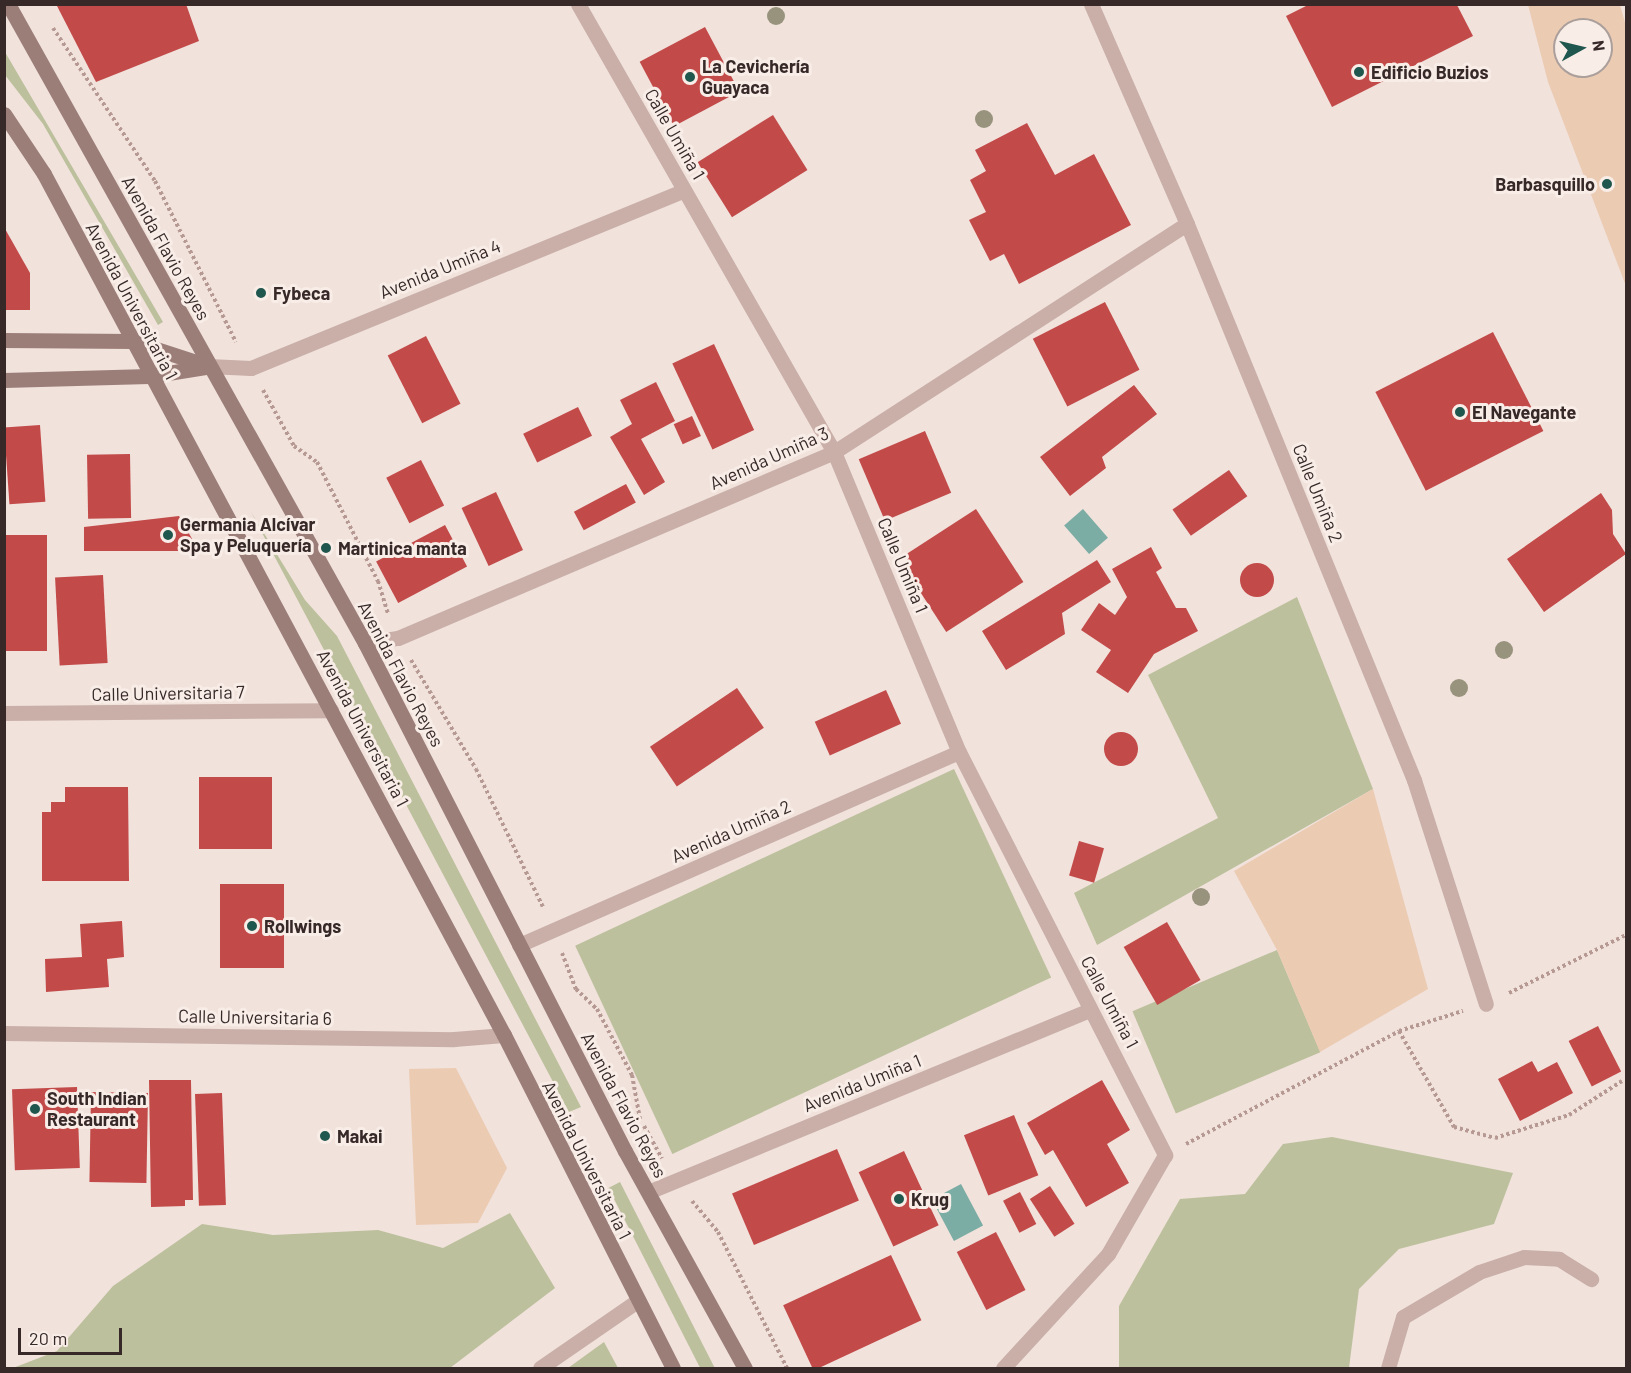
<!DOCTYPE html>
<meta charset="utf-8">
<style>
body{margin:0}
#map{position:relative;width:1631px;height:1373px;overflow:hidden;background:#f1e2dc;font-family:Barlow,sans-serif}
div>[style]{position:absolute}
.green>*{inset:0;background:#bcc09c;transform-origin:0 0}
.sand>*{inset:0;background:#eccbb3}
.water>*{inset:0;background:#7cada4;transform-origin:0 0}
.building>*{inset:0;background:#c24a49;transform-origin:0 0}
.round{border-radius:50%}
.path>*{height:4px;margin-top:-2px;transform-origin:0;background:repeating-linear-gradient(90deg,#b59992 0 3px,transparent 0 6px)}
.lane>*{height:15px;margin:-7.5px;padding:0 7.5px;transform-origin:7.5px;border-radius:7.5px;background:#c9afa8}
.street>*{height:15px;margin:-7.5px;padding:0 7.5px;transform-origin:7.5px;border-radius:7.5px;background:#c9afa8}
.secondary>*{height:15px;margin:-7.5px;padding:0 7.5px;transform-origin:7.5px;border-radius:7.5px;background:#9c7e79}
.trees>*{width:18px;height:18px;margin:-9px;border-radius:50%;background:#97937c}
.dots>*{width:16px;height:16px;translate:-50% -50%;box-sizing:border-box;border:3px solid #f9ede8;border-radius:50%}
span{translate:-50% -50%;white-space:nowrap;text-align:center;line-height:1.15;-webkit-text-stroke:6px #f9ede8;paint-order:stroke}
.poi-label{font-size:18px;color:#362928;font-weight:700}
.left{translate:0 -50%;text-align:left}
.right{translate:-100% -50%;text-align:right}
.street-label{font-size:18px;color:#362928}
.frame{position:absolute;inset:0;border:6px solid #362928;pointer-events:none}
.north{position:absolute;left:1553px;top:18px;width:60px;height:60px;box-sizing:border-box;background:#f9ede8;border:2px solid #ab9f9b;border-radius:50%;rotate:82deg;font-size:16px;font-weight:700;line-height:24px;text-align:center;color:#362928}
.north::after{content:'';display:block;margin:auto;width:21px;height:27px;background:#1f564d;clip-path:polygon(50% 0,100% 100%,50% 72%,0 100%)}
.scale{position:absolute;left:18px;top:1328px;width:104px;height:27px;box-sizing:border-box;border:3px solid #362928;border-top:0;padding-left:8px;font-size:18px;line-height:21px;white-space:nowrap;color:#362928;-webkit-text-stroke:4px #f9ede8;paint-order:stroke}
</style>
<div id="map">
<div class="green">
<i style="clip-path:polygon(5px 52px,163px 322px,158px 325px,43px 124px,5px 75px)"></i>
<i style="clip-path:polygon(251px 512px,305px 600px,337px 636px,581px 1107px,569px 1112px)"></i>
<i style="clip-path:polygon(1297px 597px,1373px 789px,1097px 945px,1074px 893px,1218px 818px,1148px 675px)"></i>
<i style="left:954px;top:769px;width:230px;height:418px;rotate:65deg"></i>
<i style="left:1277px;top:950px;width:111px;height:157px;rotate:67deg"></i>
<i style="clip-path:polygon(1332px 1137px,1513px 1173px,1494px 1224px,1399px 1249px,1359px 1289px,1349px 1368px,1119px 1368px,1119px 1306px,1180px 1199px,1245px 1194px,1283px 1144px)"></i>
<i style="left:620px;top:1182px;width:209px;height:13px;rotate:63deg"></i>
<i style="clip-path:polygon(510px 1213px,555px 1288px,450px 1368px,13px 1368px,57px 1351px,113px 1286px,202px 1224px,273px 1235px,378px 1230px,443px 1248px)"></i>
<i style="clip-path:polygon(604px 1342px,618px 1368px,568px 1368px)"></i>
</div>
<div class="sand">
<i style="clip-path:polygon(evenodd,1528px 5px,1620px 5px,1626px 26px,1626px 286px,1548px 82px,1528px 5px,1565px 30px,1601px 30px,1601px 66px,1565px 66px,1565px 30px)"></i>
<i style="clip-path:polygon(1373px 789px,1428px 989px,1320px 1052px,1277px 950px,1234px 871px)"></i>
<i style="clip-path:polygon(456px 1068px,507px 1168px,478px 1223px,416px 1225px,409px 1069px)"></i>
</div>
<div class="water">
<i style="left:1083px;top:509px;width:38px;height:25px;rotate:49deg"></i>
<i style="left:961px;top:1184px;width:47px;height:33px;rotate:62deg"></i>
</div>
<div class="building">
<i style="clip-path:polygon(56px 4px,186px 4px,199px 41px,96px 82px)"></i>
<i style="clip-path:polygon(1308px 5px,1457px 5px,1473px 36px,1332px 107px,1286px 16px)"></i>
<i style="left:705px;top:27px;width:73px;height:74px;rotate:62deg"></i>
<i style="left:773px;top:115px;width:65px;height:89px;rotate:58deg"></i>
<i style="clip-path:polygon(1027px 123px,1055px 175px,1094px 154px,1131px 225px,1019px 284px,1004px 254px,990px 261px,969px 220px,986px 212px,970px 180px,986px 171px,975px 150px)"></i>
<i style="clip-path:polygon(4px 227px,30px 273px,30px 310px,4px 310px)"></i>
<i style="left:1105px;top:302px;width:76px;height:81px;rotate:63deg"></i>
<i style="left:1493px;top:332px;width:111px;height:132px;rotate:63deg"></i>
<i style="left:426px;top:336px;width:76px;height:43px;rotate:63deg"></i>
<i style="left:714px;top:344px;width:95px;height:46px;rotate:65deg"></i>
<i style="clip-path:polygon(656px 382px,675px 421px,641px 439px,665px 482px,644px 495px,610px 437px,632px 424px,620px 400px)"></i>
<i style="clip-path:polygon(1134px 385px,1157px 414px,1102px 457px,1106px 468px,1070px 496px,1040px 457px)"></i>
<i style="left:578px;top:407px;width:32px;height:61px;rotate:64deg"></i>
<i style="left:692px;top:416px;width:22px;height:20px;rotate:66deg"></i>
<i style="left:40px;top:425px;width:77px;height:36px;rotate:86deg"></i>
<i style="left:925px;top:431px;width:67px;height:72px;rotate:67deg"></i>
<i style="left:130px;top:454px;width:64px;height:43px;rotate:89deg"></i>
<i style="left:421px;top:460px;width:51px;height:39px;rotate:63deg"></i>
<i style="left:1229px;top:470px;width:32px;height:69px;rotate:55deg"></i>
<i style="left:626px;top:484px;width:21px;height:59px;rotate:62deg"></i>
<i style="left:496px;top:492px;width:64px;height:38px;rotate:65deg"></i>
<i style="clip-path:polygon(1601px 493px,1612px 510px,1613px 534px,1626px 554px,1544px 612px,1507px 559px)"></i>
<i style="left:976px;top:509px;width:87px;height:92px;rotate:57deg"></i>
<i style="clip-path:polygon(179px 516px,199px 551px,84px 551px,84px 527px)"></i>
<i style="left:445px;top:525px;width:47px;height:78px;rotate:62deg"></i>
<i style="left:4px;top:535px;width:43px;height:116px"></i>
<i style="clip-path:polygon(1151px 547px,1162px 568px,1156px 572px,1176px 608px,1186px 608px,1198px 631px,1154px 654px,1128px 693px,1096px 672px,1111px 650px,1081px 630px,1099px 603px,1115px 615px,1127px 597px,1112px 569px)"></i>
<i style="clip-path:polygon(1097px 560px,1111px 582px,1062px 613px,1065px 634px,1006px 670px,982px 631px)"></i>
<i class="round" style="left:1240px;top:563px;width:34px;height:34px"></i>
<i style="left:103px;top:575px;width:88px;height:48px;rotate:87deg"></i>
<i style="left:737px;top:688px;width:48px;height:105px;rotate:56deg"></i>
<i style="left:886px;top:690px;width:37px;height:78px;rotate:66deg"></i>
<i class="round" style="left:1104px;top:732px;width:34px;height:34px"></i>
<i style="left:199px;top:777px;width:73px;height:72px"></i>
<i style="clip-path:polygon(65px 787px,128px 787px,129px 881px,42px 881px,42px 812px,51px 812px,51px 802px,65px 802px)"></i>
<i style="left:1079px;top:841px;width:26px;height:36px;rotate:16deg"></i>
<i style="left:220px;top:884px;width:64px;height:84px"></i>
<i style="clip-path:polygon(122px 921px,124px 957px,107px 959px,109px 987px,46px 992px,45px 959px,82px 957px,80px 924px)"></i>
<i style="left:1167px;top:922px;width:67px;height:50px;rotate:60deg"></i>
<i style="left:1598px;top:1026px;width:51px;height:33px;rotate:63deg"></i>
<i style="clip-path:polygon(1532px 1061px,1538px 1072px,1557px 1062px,1573px 1093px,1520px 1121px,1498px 1079px)"></i>
<i style="clip-path:polygon(149px 1080px,191px 1080px,193px 1200px,185px 1200px,185px 1206px,151px 1207px)"></i>
<i style="clip-path:polygon(1102px 1080px,1130px 1130px,1107px 1144px,1129px 1183px,1086px 1207px,1053px 1150px,1045px 1155px,1027px 1123px)"></i>
<i style="left:77px;top:1087px;width:81px;height:65px;rotate:88deg"></i>
<i style="left:91px;top:1092px;width:57px;height:90px;rotate:1deg"></i>
<i style="left:222px;top:1093px;width:112px;height:27px;rotate:88deg"></i>
<i style="left:1014px;top:1115px;width:65px;height:54px;rotate:68deg"></i>
<i style="left:837px;top:1149px;width:56px;height:114px;rotate:67deg"></i>
<i style="left:904px;top:1151px;width:82px;height:50px;rotate:65deg"></i>
<i style="left:1050px;top:1186px;width:45px;height:24px;rotate:57deg"></i>
<i style="left:1020px;top:1192px;width:36px;height:19px;rotate:63deg"></i>
<i style="left:996px;top:1232px;width:65px;height:44px;rotate:63deg"></i>
<i style="left:891px;top:1255px;width:72px;height:119px;rotate:65deg"></i>
</div>
<div class="path">
<i style="left:53px;top:28px;width:184px;rotate:56.3deg"></i>
<i style="left:155px;top:181px;width:180px;rotate:63.3deg"></i>
<i style="left:263px;top:390px;width:64px;rotate:61deg"></i>
<i style="left:294px;top:446px;width:28px;rotate:35deg"></i>
<i style="left:317px;top:462px;width:134px;rotate:62.9deg"></i>
<i style="left:378px;top:581px;width:34px;rotate:73deg"></i>
<i style="left:411px;top:660px;width:127px;rotate:59.2deg"></i>
<i style="left:476px;top:769px;width:153px;rotate:64.1deg"></i>
<i style="left:562px;top:953px;width:39px;rotate:69deg"></i>
<i style="left:576px;top:989px;width:29px;rotate:44deg"></i>
<i style="left:597px;top:1009px;width:75px;rotate:62.1deg"></i>
<i style="left:632px;top:1075px;width:45px;rotate:79.7deg"></i>
<i style="left:1509px;top:993px;width:131px;rotate:-26.4deg"></i>
<i style="left:1399px;top:1031px;width:111px;rotate:60.2deg"></i>
<i style="left:1454px;top:1127px;width:42px;rotate:15deg"></i>
<i style="left:1495px;top:1138px;width:77px;rotate:-17.3deg"></i>
<i style="left:1569px;top:1115px;width:63px;rotate:-32.7deg"></i>
<i style="left:644px;top:1126px;width:37px;rotate:61deg"></i>
<i style="left:1186px;top:1144px;width:241px;rotate:-27.9deg"></i>
<i style="left:1399px;top:1031px;width:67px;rotate:-17.4deg"></i>
<i style="left:692px;top:1201px;width:40px;rotate:50deg"></i>
<i style="left:718px;top:1232px;width:153px;rotate:63.1deg"></i>
</div>
<div class="lane">
<i style="left:540px;top:1368px;width:118px;rotate:-34.6deg"></i>
<i style="left:1388px;top:1368px;width:53px;rotate:-73.6deg"></i>
<i style="left:1403px;top:1317px;width:88px;rotate:-30.6deg"></i>
<i style="left:1479px;top:1272px;width:47px;rotate:-18.4deg"></i>
<i style="left:1524px;top:1257px;width:35px;rotate:3deg"></i>
<i style="left:1559px;top:1259px;width:38px;rotate:32deg"></i>
</div>
<div class="street">
<i style="left:578px;top:4px;width:516px;rotate:60.26deg"></i>
<i style="left:834px;top:452px;width:325px;rotate:67.4deg"></i>
<i style="left:959px;top:752px;width:453px;rotate:62.9deg"></i>
<i style="left:1165px;top:1155px;width:114px;rotate:119.9deg"></i>
<i style="left:1108px;top:1254px;width:155px;rotate:132.6deg"></i>
<i style="left:1091px;top:4px;width:240px;rotate:66.4deg"></i>
<i style="left:1187px;top:224px;width:601px;rotate:67.79deg"></i>
<i style="left:1414px;top:780px;width:235px;rotate:72.2deg"></i>
<i style="left:208px;top:366px;width:43px;rotate:2.7deg"></i>
<i style="left:251px;top:368px;width:468px;rotate:-22.3deg"></i>
<i style="left:365px;top:643px;width:33px;rotate:-9deg"></i>
<i style="left:398px;top:638px;width:474px;rotate:-23.1deg"></i>
<i style="left:834px;top:452px;width:420px;rotate:-32.9deg"></i>
<i style="left:4px;top:713px;width:327px;rotate:-0.5deg"></i>
<i style="left:519px;top:945px;width:480px;rotate:-23.7deg"></i>
<i style="left:4px;top:1033px;width:450px;rotate:0.8deg"></i>
<i style="left:454px;top:1039px;width:50px;rotate:-4.6deg"></i>
<i style="left:648px;top:1192px;width:478px;rotate:-22.4deg"></i>
</div>
<div class="secondary">
<i style="left:8px;top:4px;width:732px;rotate:60.81deg"></i>
<i style="left:365px;top:643px;width:571px;rotate:62.9deg"></i>
<i style="left:625px;top:1151px;width:248px;rotate:61.1deg"></i>
<i style="left:4px;top:114px;width:72px;rotate:56.3deg"></i>
<i style="left:44px;top:174px;width:976px;rotate:61.89deg"></i>
<i style="left:504px;top:1035px;width:373px;rotate:63.1deg"></i>
<i style="left:4px;top:340px;width:128px;rotate:0.4deg"></i>
<i style="left:132px;top:341px;width:80px;rotate:18.2deg"></i>
<i style="left:4px;top:380px;width:145px;rotate:-1.6deg"></i>
<i style="left:149px;top:376px;width:57px;rotate:-9.1deg"></i>
</div>
<div class="trees">
<i style="left:776px;top:16px"></i>
<i style="left:984px;top:119px"></i>
<i style="left:1504px;top:650px"></i>
<i style="left:1459px;top:688px"></i>
<i style="left:1201px;top:897px"></i>
</div>
<div class="dots">
<i style="left:1359px;top:72px;background:#1f564d"></i>
<i style="left:690px;top:77px;background:#1f564d"></i>
<i style="left:1607px;top:184px;background:#1f564d"></i>
<i style="left:261px;top:293px;background:#1f564d"></i>
<i style="left:1460px;top:412px;background:#1f564d"></i>
<i style="left:168px;top:535px;background:#1f564d"></i>
<i style="left:326px;top:548px;background:#1f564d"></i>
<i style="left:252px;top:926px;background:#1f564d"></i>
<i style="left:35px;top:1109px;background:#1f564d"></i>
<i style="left:325px;top:1136px;background:#1f564d"></i>
<i style="left:899px;top:1199px;background:#1f564d"></i>
</div>
<div class="poi-label">
<span class="left" style="left:702px;top:77px">La Cevichería<br>Guayaca</span>
<span class="left" style="left:1371px;top:72px">Edificio Buzios</span>
<span class="right" style="left:1595px;top:184px">Barbasquillo</span>
<span class="left" style="left:273px;top:293px">Fybeca</span>
<span class="left" style="left:1472px;top:412px">El Navegante</span>
<span class="left" style="left:180px;top:535px">Germania Alcívar<br>Spa y Peluquería</span>
<span class="left" style="left:338px;top:548px">Martinica manta</span>
<span class="left" style="left:264px;top:926px">Rollwings</span>
<span class="left" style="left:47px;top:1109px">South Indian<br>Restaurant</span>
<span class="left" style="left:337px;top:1136px">Makai</span>
<span class="left" style="left:911px;top:1199px">Krug</span>
</div>
<div class="street-label">
<span style="left:675px;top:134px;rotate:60deg">Calle Umiña 1</span>
<span style="left:166px;top:248px;rotate:61deg">Avenida Flavio Reyes</span>
<span style="left:440px;top:269px;rotate:-22deg">Avenida Umiña 4</span>
<span style="left:132px;top:301px;rotate:62deg">Avenida Universitaria 1</span>
<span style="left:769px;top:458px;rotate:-24deg">Avenida Umiña 3</span>
<span style="left:1318px;top:493px;rotate:68deg">Calle Umiña 2</span>
<span style="left:903px;top:565px;rotate:67deg">Calle Umiña 1</span>
<span style="left:401px;top:674px;rotate:62deg">Avenida Flavio Reyes</span>
<span style="left:168px;top:693px;rotate:-1deg">Calle Universitaria 7</span>
<span style="left:363px;top:728px;rotate:62deg">Avenida Universitaria 1</span>
<span style="left:731px;top:831px;rotate:-24deg">Avenida Umiña 2</span>
<span style="left:1110px;top:1002px;rotate:62deg">Calle Umiña 1</span>
<span style="left:255px;top:1017px;rotate:1deg">Calle Universitaria 6</span>
<span style="left:862px;top:1083px;rotate:-22deg">Avenida Umiña 1</span>
<span style="left:624px;top:1105px;rotate:62deg">Avenida Flavio Reyes</span>
<span style="left:587px;top:1160px;rotate:63deg">Avenida Universitaria 1</span>
</div>
<div class="frame"></div>
<div class="north">N</div>
<div class="scale">20 m</div>
</div>
